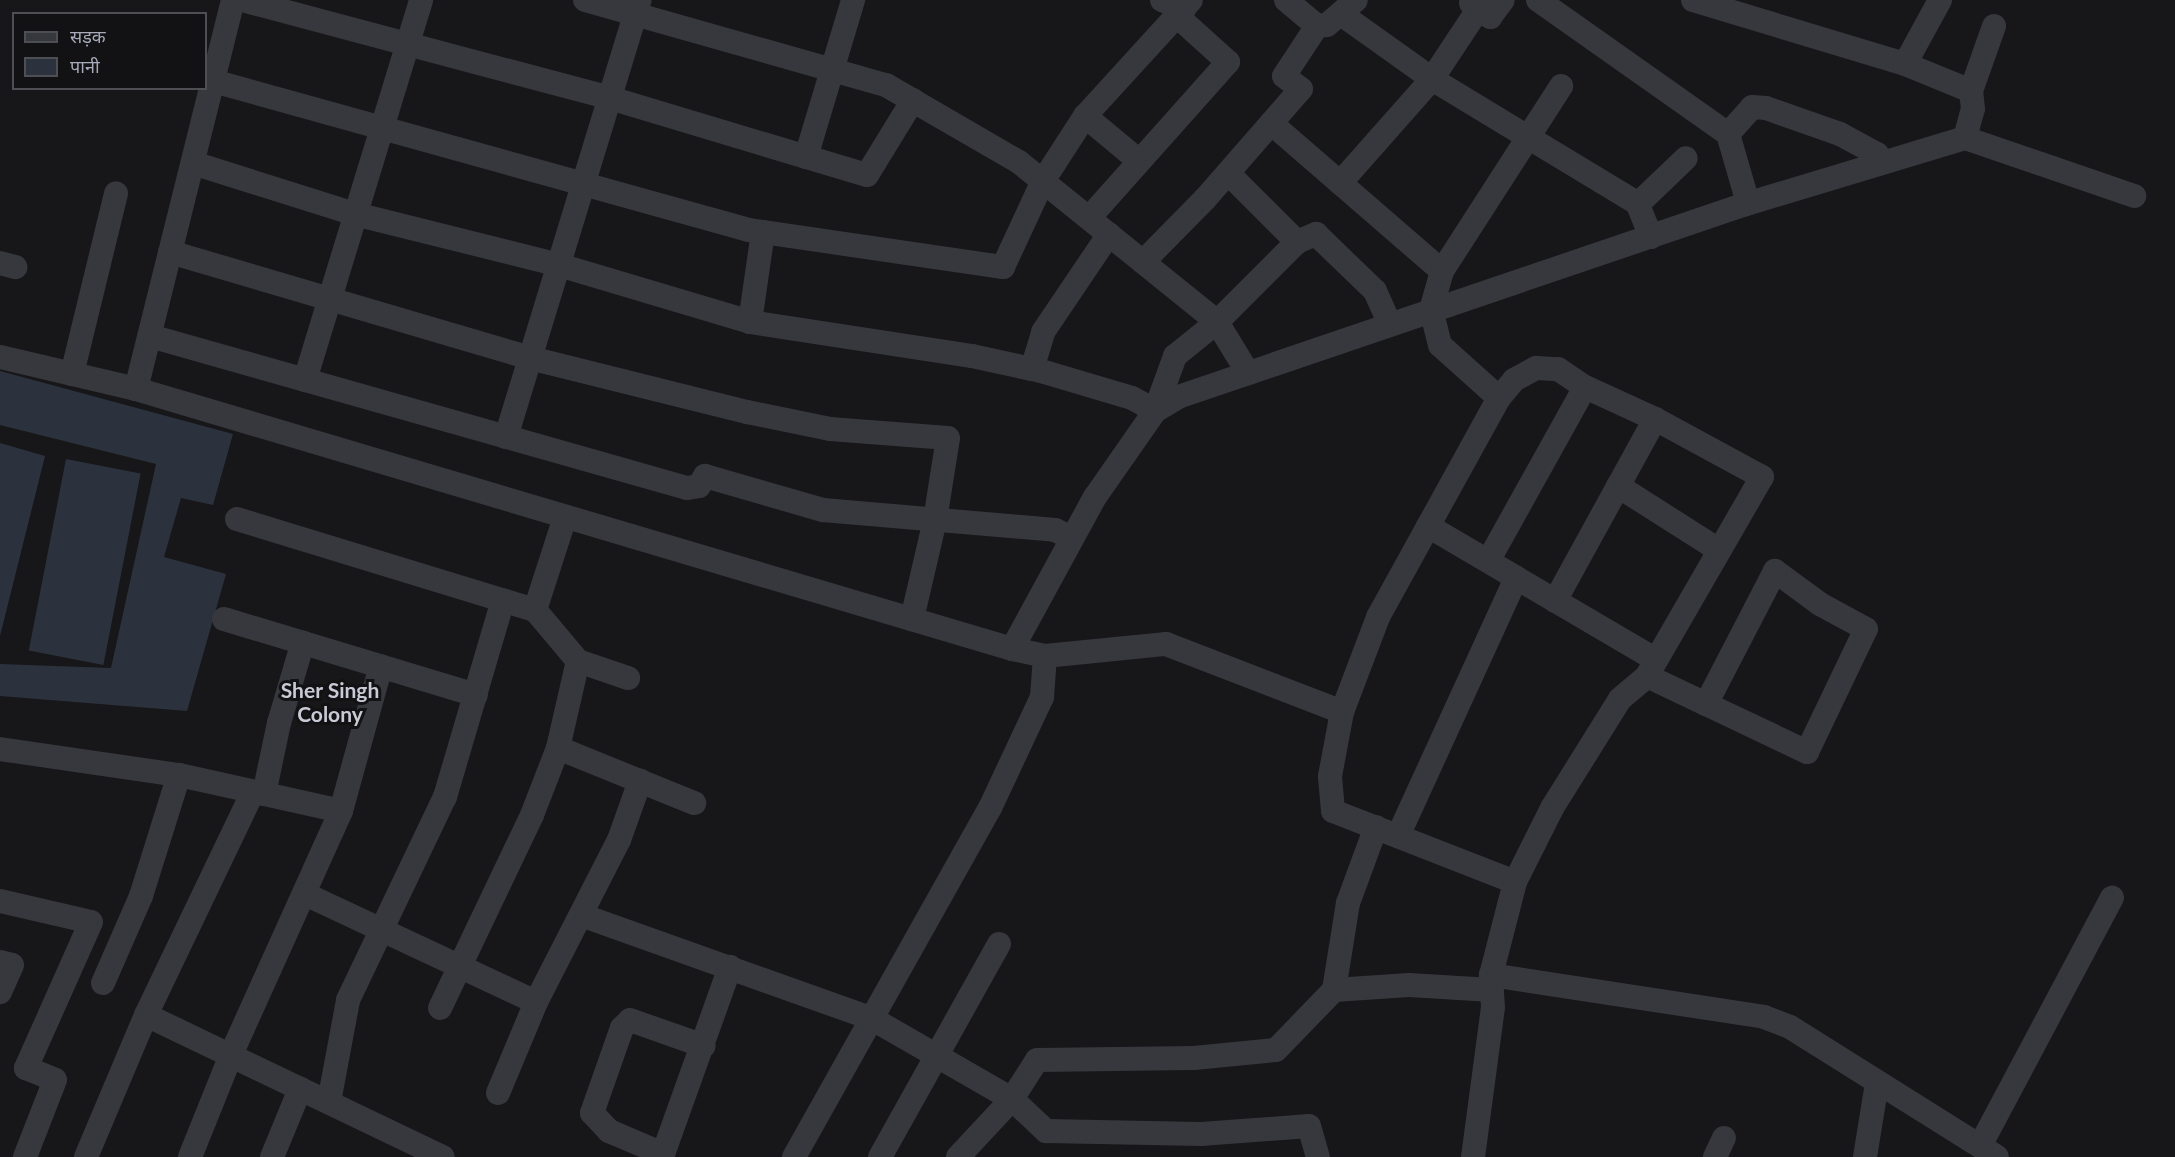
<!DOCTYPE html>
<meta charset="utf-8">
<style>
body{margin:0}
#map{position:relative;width:2175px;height:1157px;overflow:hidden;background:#171618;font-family:Lato,"Noto Sans Devanagari",sans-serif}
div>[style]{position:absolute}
.water>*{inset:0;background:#2b323e;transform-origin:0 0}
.minor>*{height:24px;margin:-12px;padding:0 12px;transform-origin:12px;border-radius:12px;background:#37373e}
span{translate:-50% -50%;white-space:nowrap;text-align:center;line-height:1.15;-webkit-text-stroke:6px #121113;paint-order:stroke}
.neighbourhood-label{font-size:21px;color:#c8cad5;font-weight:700}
.legend{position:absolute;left:12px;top:12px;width:195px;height:78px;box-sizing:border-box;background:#121113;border:2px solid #4e4e55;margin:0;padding:8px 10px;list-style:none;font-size:18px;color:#a7aab9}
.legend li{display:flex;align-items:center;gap:12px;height:30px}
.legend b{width:30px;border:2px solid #4e4e55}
</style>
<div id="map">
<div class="water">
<i style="clip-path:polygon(0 371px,233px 434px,213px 505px,181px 498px,164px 557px,226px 574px,187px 711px,0 696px,0 664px,111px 668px,156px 464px,0 425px)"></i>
<i style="clip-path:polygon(0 443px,45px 456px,0 636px)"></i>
<i style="left:66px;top:459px;width:76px;height:195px;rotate:11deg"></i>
</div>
<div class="minor">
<i style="left:242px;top:0;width:381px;rotate:14.9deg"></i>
<i style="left:610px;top:98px;width:268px;rotate:16.7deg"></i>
<i style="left:867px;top:175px;width:88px;rotate:-58.5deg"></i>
<i style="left:585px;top:0;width:313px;rotate:15.8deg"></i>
<i style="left:886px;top:85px;width:154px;rotate:30.1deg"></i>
<i style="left:1019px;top:162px;width:255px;rotate:38.9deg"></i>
<i style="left:1217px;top:322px;width:60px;rotate:58.7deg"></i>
<i style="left:1162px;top:0;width:24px;rotate:22deg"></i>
<i style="left:1286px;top:0;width:40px;rotate:40deg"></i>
<i style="left:1317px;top:26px;width:10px;rotate:-6deg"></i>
<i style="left:1327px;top:25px;width:38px;rotate:-41deg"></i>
<i style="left:1538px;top:0;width:232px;rotate:35.2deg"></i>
<i style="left:1728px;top:134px;width:72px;rotate:73.8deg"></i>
<i style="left:1693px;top:0;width:221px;rotate:16.8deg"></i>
<i style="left:1905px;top:64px;width:71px;rotate:22.2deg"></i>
<i style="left:1471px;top:3px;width:24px;rotate:36deg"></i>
<i style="left:1490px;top:17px;width:21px;rotate:-53deg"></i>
<i style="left:1341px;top:14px;width:112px;rotate:35.5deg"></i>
<i style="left:1432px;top:79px;width:241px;rotate:31.2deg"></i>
<i style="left:1905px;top:64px;width:73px;rotate:-61.3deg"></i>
<i style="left:206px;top:79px;width:564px;rotate:15.54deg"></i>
<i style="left:749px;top:230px;width:257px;rotate:8.3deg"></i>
<i style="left:1003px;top:267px;width:95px;rotate:-65.1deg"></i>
<i style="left:1043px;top:181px;width:77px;rotate:-57.1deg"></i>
<i style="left:1085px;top:116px;width:157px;rotate:-47.6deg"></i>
<i style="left:1085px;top:116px;width:70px;rotate:39.8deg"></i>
<i style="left:1271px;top:123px;width:226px;rotate:40.9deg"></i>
<i style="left:1728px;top:134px;width:36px;rotate:-48deg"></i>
<i style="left:1752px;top:107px;width:14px;rotate:4deg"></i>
<i style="left:1766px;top:108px;width:78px;rotate:19.4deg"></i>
<i style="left:1840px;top:134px;width:42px;rotate:28.4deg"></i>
<i style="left:1877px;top:154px;width:11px;rotate:49deg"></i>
<i style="left:1965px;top:138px;width:30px;rotate:-75deg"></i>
<i style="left:1973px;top:109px;width:18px;rotate:-96deg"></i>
<i style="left:1971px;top:91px;width:69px;rotate:-70.5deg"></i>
<i style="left:806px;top:157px;width:164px;rotate:-73.3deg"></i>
<i style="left:193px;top:163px;width:170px;rotate:17.5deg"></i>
<i style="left:355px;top:214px;width:210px;rotate:14deg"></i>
<i style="left:559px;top:265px;width:199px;rotate:16.6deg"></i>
<i style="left:750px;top:322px;width:225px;rotate:8.7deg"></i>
<i style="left:972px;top:356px;width:71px;rotate:12.3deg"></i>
<i style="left:1041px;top:371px;width:95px;rotate:16.5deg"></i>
<i style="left:1132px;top:398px;width:26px;rotate:29deg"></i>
<i style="left:1155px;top:411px;width:59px;rotate:-70deg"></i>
<i style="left:1175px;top:356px;width:54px;rotate:-39deg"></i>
<i style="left:1217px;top:322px;width:113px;rotate:-45deg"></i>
<i style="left:1297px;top:242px;width:21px;rotate:-23deg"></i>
<i style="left:1316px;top:234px;width:82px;rotate:44deg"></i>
<i style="left:1375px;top:291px;width:35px;rotate:66deg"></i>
<i style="left:1228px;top:173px;width:98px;rotate:45deg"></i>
<i style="left:1340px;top:183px;width:139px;rotate:-48.5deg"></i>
<i style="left:1432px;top:79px;width:85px;rotate:-56.5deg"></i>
<i style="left:1089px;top:218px;width:209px;rotate:-48.3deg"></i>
<i style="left:1228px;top:62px;width:67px;rotate:-138deg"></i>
<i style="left:1651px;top:237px;width:35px;rotate:-112deg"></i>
<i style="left:1638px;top:204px;width:66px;rotate:-43.8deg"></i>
<i style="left:170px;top:252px;width:375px;rotate:16.4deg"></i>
<i style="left:530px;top:358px;width:224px;rotate:14deg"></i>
<i style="left:747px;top:412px;width:85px;rotate:11.6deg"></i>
<i style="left:830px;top:429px;width:118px;rotate:4.4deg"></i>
<i style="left:948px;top:438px;width:83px;rotate:99deg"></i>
<i style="left:935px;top:520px;width:102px;rotate:103.1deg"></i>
<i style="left:1143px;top:262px;width:88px;rotate:-45.5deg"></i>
<i style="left:1205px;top:199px;width:146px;rotate:-48.9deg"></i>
<i style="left:1301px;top:89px;width:21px;rotate:-143deg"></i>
<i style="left:1284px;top:76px;width:60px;rotate:-56.6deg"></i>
<i style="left:0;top:263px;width:16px;rotate:15deg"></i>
<i style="left:750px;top:322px;width:91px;rotate:-81.8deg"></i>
<i style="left:150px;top:336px;width:558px;rotate:15.8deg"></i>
<i style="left:687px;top:488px;width:12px;rotate:-9deg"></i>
<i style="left:699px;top:486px;width:12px;rotate:-59deg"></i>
<i style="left:705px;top:476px;width:123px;rotate:16.1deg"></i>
<i style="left:823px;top:510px;width:233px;rotate:4.9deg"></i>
<i style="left:1055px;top:530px;width:19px;rotate:25deg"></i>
<i style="left:0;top:357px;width:140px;rotate:13.2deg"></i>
<i style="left:136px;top:389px;width:914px;rotate:16.53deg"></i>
<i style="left:1012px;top:649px;width:34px;rotate:12deg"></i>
<i style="left:1045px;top:656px;width:122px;rotate:-5.7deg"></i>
<i style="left:1166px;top:644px;width:189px;rotate:21.1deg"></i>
<i style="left:1032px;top:369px;width:39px;rotate:-73deg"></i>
<i style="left:1043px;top:332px;width:118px;rotate:-56deg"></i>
<i style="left:72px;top:374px;width:186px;rotate:-76.3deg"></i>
<i style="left:305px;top:380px;width:397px;rotate:-73deg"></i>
<i style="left:136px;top:389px;width:401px;rotate:-76deg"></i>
<i style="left:1499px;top:398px;width:23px;rotate:-50deg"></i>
<i style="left:1514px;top:380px;width:25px;rotate:-29deg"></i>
<i style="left:1536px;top:368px;width:22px;rotate:3deg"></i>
<i style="left:1558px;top:369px;width:32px;rotate:34deg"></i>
<i style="left:506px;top:437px;width:457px;rotate:-73deg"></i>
<i style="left:1618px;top:486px;width:120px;rotate:32.4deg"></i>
<i style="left:237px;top:519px;width:312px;rotate:17deg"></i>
<i style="left:535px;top:610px;width:67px;rotate:49.9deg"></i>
<i style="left:578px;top:661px;width:53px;rotate:18.8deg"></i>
<i style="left:1428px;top:526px;width:264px;rotate:30.4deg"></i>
<i style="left:1555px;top:601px;width:208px;rotate:-61.2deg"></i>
<i style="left:535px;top:610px;width:98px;rotate:-72.1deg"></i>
<i style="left:224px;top:619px;width:263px;rotate:16.8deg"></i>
<i style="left:1012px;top:649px;width:173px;rotate:-61.4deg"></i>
<i style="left:1095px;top:497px;width:105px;rotate:-55.1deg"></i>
<i style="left:1155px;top:411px;width:27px;rotate:-31deg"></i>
<i style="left:1178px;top:397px;width:597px;rotate:-18.77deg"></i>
<i style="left:1743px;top:205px;width:232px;rotate:-16.8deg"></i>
<i style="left:1965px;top:138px;width:179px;rotate:18.9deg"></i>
<i style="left:1647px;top:676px;width:65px;rotate:25.4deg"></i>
<i style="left:1706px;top:704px;width:112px;rotate:25.4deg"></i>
<i style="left:1807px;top:752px;width:136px;rotate:-64.4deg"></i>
<i style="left:1866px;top:629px;width:52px;rotate:-151.5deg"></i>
<i style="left:1820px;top:604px;width:56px;rotate:-143.7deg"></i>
<i style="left:1775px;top:571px;width:150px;rotate:117.4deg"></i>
<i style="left:558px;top:748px;width:147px;rotate:22deg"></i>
<i style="left:0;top:749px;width:181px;rotate:8.3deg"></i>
<i style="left:179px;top:775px;width:166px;rotate:12.5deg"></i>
<i style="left:341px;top:811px;width:268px;rotate:114.3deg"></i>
<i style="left:231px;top:1055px;width:110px;rotate:111.9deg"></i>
<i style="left:264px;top:794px;width:73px;rotate:-78.1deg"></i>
<i style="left:279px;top:723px;width:84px;rotate:-73.5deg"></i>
<i style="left:341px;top:811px;width:150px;rotate:-74.6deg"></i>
<i style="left:1398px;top:836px;width:284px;rotate:-65.4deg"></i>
<i style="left:1515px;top:882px;width:195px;rotate:-158.7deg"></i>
<i style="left:1333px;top:811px;width:35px;rotate:-95deg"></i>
<i style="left:1330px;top:776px;width:65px;rotate:-79.4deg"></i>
<i style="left:1342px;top:712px;width:102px;rotate:-69.2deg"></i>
<i style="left:1378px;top:617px;width:250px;rotate:-61.1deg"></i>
<i style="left:1499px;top:398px;width:79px;rotate:-138.1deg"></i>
<i style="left:1440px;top:345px;width:36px;rotate:-104deg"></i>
<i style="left:1431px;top:310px;width:41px;rotate:-74.2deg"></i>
<i style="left:1442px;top:271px;width:220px;rotate:-57.2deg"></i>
<i style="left:305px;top:894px;width:255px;rotate:25.1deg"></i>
<i style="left:0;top:901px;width:93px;rotate:13deg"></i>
<i style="left:91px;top:922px;width:160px;rotate:114deg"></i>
<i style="left:26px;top:1068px;width:31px;rotate:22deg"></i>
<i style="left:55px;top:1080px;width:83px;rotate:111.3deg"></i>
<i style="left:581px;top:915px;width:308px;rotate:19.6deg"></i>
<i style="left:871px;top:1018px;width:163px;rotate:29.9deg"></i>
<i style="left:1012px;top:1099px;width:47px;rotate:43.3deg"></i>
<i style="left:1046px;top:1131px;width:155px;rotate:1.1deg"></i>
<i style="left:1201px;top:1134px;width:108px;rotate:-4.2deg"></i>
<i style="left:1309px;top:1126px;width:32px;rotate:74deg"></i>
<i style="left:0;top:962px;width:12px;rotate:14deg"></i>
<i style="left:12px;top:965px;width:30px;rotate:114deg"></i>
<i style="left:1491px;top:975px;width:276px;rotate:8.7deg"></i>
<i style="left:1764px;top:1017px;width:28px;rotate:21deg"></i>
<i style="left:1790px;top:1027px;width:244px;rotate:32.1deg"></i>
<i style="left:103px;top:983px;width:95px;rotate:-66.4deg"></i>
<i style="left:141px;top:896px;width:127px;rotate:-72.6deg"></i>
<i style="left:1334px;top:990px;width:88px;rotate:-80.9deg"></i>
<i style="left:1348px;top:903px;width:81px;rotate:-69.8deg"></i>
<i style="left:440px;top:1008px;width:214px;rotate:-64.5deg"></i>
<i style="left:532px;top:815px;width:72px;rotate:-68.8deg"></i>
<i style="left:558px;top:748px;width:89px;rotate:-77.1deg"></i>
<i style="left:146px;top:1015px;width:329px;rotate:25.6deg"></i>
<i style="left:498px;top:1093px;width:99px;rotate:-67.3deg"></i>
<i style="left:536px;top:1002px;width:182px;rotate:-62.9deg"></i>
<i style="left:619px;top:840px;width:63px;rotate:-70.4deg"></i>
<i style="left:329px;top:1102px;width:104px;rotate:-79.4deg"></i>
<i style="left:348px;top:1000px;width:225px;rotate:-64.5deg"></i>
<i style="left:445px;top:797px;width:205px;rotate:-73.6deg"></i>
<i style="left:1981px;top:1144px;width:279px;rotate:-62deg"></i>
<i style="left:663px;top:1154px;width:59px;rotate:-156.9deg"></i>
<i style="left:609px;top:1131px;width:25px;rotate:-133deg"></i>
<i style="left:592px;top:1113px;width:90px;rotate:-70.6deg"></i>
<i style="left:622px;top:1028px;width:11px;rotate:-45deg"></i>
<i style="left:630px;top:1020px;width:78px;rotate:19.4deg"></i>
<i style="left:86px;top:1157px;width:154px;rotate:-67.1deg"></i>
<i style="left:146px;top:1015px;width:247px;rotate:-64.4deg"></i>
<i style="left:272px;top:1157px;width:74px;rotate:-67.6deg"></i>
<i style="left:662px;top:1157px;width:202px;rotate:-70.3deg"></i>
<i style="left:794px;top:1157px;width:400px;rotate:-60.7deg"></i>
<i style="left:990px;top:808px;width:123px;rotate:-64.9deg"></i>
<i style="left:1042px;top:697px;width:41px;rotate:-85.8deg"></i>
<i style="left:880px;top:1157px;width:244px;rotate:-60.8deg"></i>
<i style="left:958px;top:1157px;width:79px;rotate:-47deg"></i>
<i style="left:1012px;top:1099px;width:46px;rotate:-57.3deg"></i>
<i style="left:1037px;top:1060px;width:157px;rotate:-0.7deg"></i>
<i style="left:1194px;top:1058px;width:82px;rotate:-5.6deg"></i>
<i style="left:1276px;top:1050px;width:83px;rotate:-46deg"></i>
<i style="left:1334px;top:990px;width:75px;rotate:-3.8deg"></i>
<i style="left:1409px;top:985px;width:83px;rotate:3.4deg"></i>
<i style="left:1473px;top:1157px;width:151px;rotate:-82.4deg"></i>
<i style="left:1493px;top:1007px;width:32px;rotate:-94deg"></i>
<i style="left:1491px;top:975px;width:96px;rotate:-75.5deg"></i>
<i style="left:1515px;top:882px;width:83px;rotate:-63.4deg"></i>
<i style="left:1552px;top:808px;width:128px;rotate:-58deg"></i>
<i style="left:1620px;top:699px;width:35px;rotate:-40deg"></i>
<i style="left:1647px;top:676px;width:230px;rotate:-60deg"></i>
<i style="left:1762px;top:477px;width:122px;rotate:-151.5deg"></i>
<i style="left:1655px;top:419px;width:77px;rotate:-155.4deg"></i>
<i style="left:1585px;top:387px;width:199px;rotate:119.1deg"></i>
<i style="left:1715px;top:1157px;width:21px;rotate:-65deg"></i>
<i style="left:1865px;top:1157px;width:75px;rotate:-80.8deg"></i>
</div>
<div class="neighbourhood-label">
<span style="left:330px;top:702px">Sher Singh<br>Colony</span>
</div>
<ul class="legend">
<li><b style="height:8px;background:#37373e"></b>सड़क</li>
<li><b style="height:16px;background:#2b323e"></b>पानी</li>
</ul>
</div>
